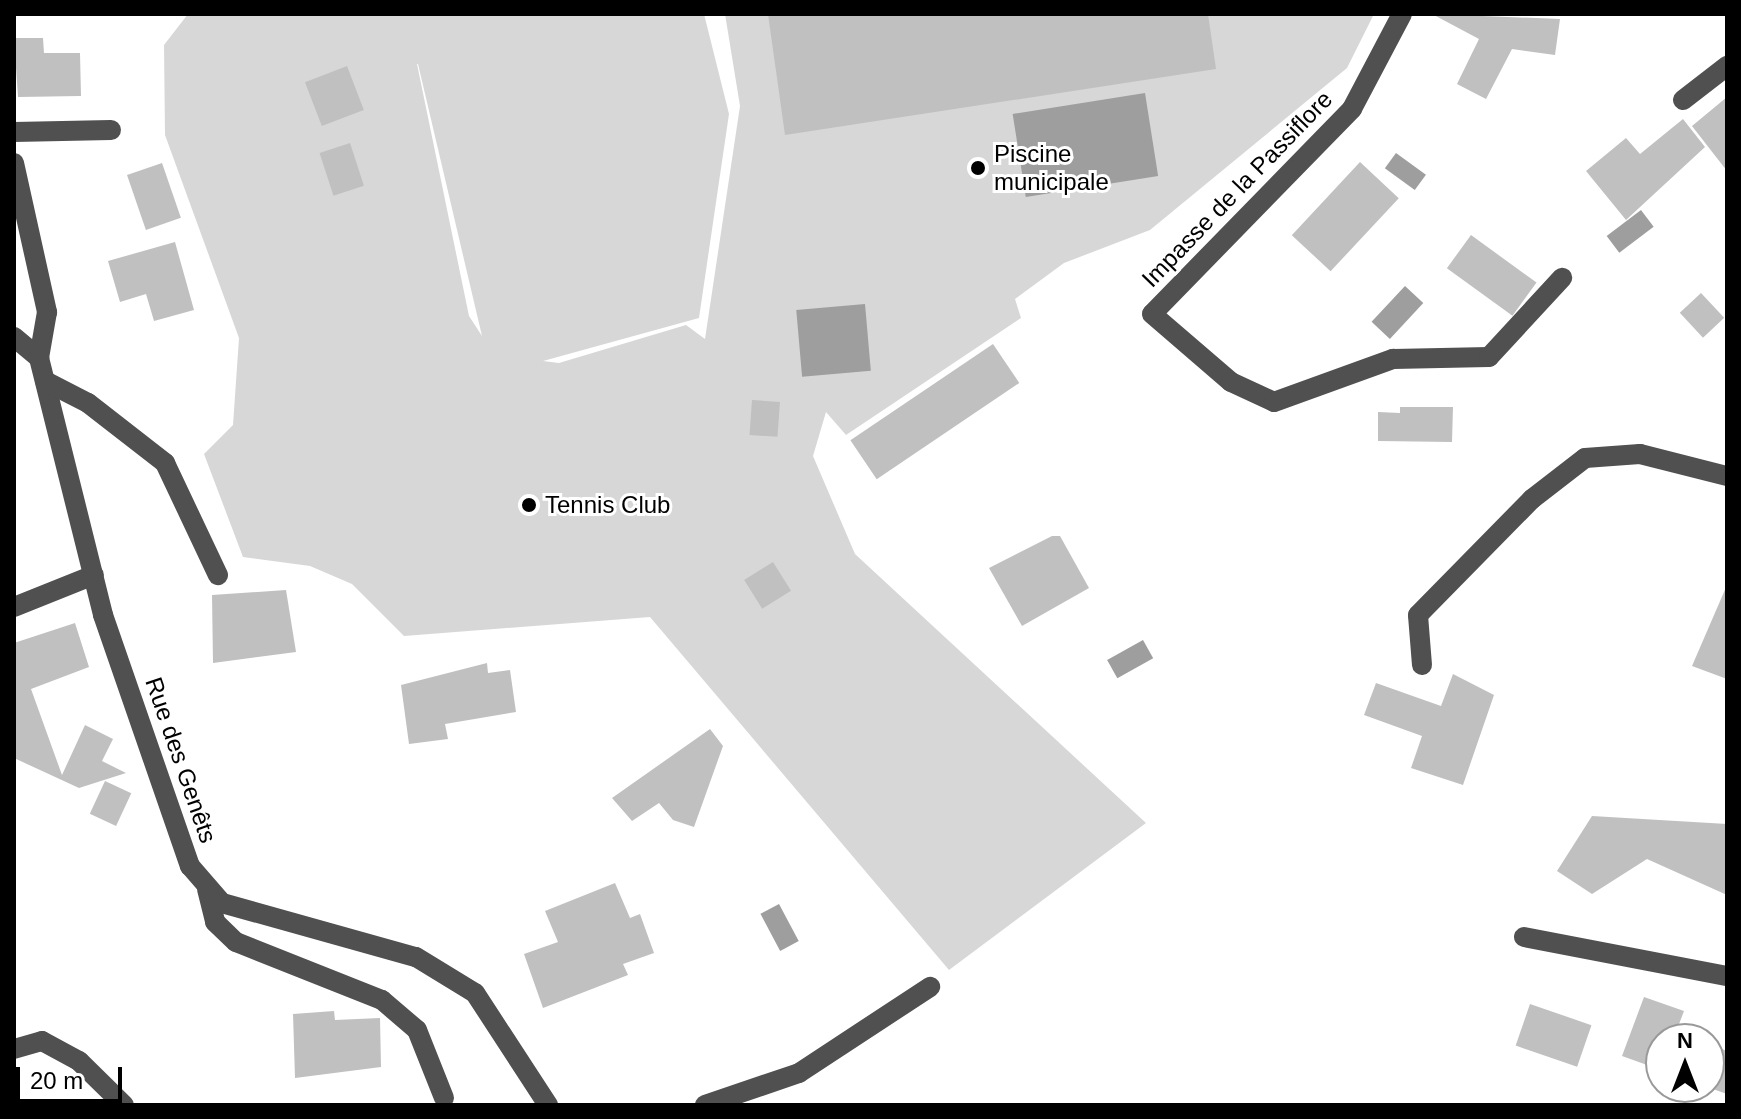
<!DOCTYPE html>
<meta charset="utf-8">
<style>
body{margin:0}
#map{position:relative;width:1741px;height:1119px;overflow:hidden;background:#fff;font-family:Helvetica,sans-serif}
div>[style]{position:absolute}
.green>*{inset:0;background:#d7d7d7}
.water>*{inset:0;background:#9e9e9e;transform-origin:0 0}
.building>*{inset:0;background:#c0c0c0;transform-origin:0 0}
.minor>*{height:20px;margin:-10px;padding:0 10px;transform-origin:10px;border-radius:10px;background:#505050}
.dots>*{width:22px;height:22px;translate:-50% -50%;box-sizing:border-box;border:4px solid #fff;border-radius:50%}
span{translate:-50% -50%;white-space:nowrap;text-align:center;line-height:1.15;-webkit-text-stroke:6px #fff;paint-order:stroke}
.poi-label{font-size:24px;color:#000}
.left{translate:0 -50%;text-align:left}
.street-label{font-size:24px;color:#000}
.frame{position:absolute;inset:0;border:16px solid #000;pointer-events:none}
.north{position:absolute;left:1645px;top:1023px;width:80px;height:80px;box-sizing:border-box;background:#fff;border:2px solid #999;border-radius:50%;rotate:0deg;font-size:22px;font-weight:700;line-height:32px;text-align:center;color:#000}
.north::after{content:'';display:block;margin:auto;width:28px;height:36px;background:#000;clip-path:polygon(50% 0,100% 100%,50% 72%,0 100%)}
.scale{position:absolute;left:16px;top:1067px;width:106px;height:36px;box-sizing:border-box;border:4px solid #000;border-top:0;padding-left:10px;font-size:24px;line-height:28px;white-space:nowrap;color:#000;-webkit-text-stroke:6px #fff;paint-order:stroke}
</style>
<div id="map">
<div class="green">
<i style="clip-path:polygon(evenodd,188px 14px,704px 14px,729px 114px,699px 318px,543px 361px,559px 363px,686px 325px,705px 339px,740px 106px,725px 14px,1374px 14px,1347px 68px,1150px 230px,1064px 263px,1015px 299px,1021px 318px,846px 435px,826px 412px,813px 456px,855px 554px,1146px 823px,949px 970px,650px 617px,404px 636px,352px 584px,310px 566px,243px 557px,204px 454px,233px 425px,239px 338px,165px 135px,164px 45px,188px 14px,417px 64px,418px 64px,482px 336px,469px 316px,417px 64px)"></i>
</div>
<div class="water">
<i style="left:1145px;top:93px;width:84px;height:134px;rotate:81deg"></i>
<i style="left:1396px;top:153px;width:37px;height:19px;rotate:36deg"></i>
<i style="left:1641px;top:210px;width:21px;height:43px;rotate:53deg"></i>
<i style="left:1405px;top:286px;width:25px;height:49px;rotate:43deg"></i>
<i style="left:865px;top:304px;width:67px;height:69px;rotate:85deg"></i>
<i style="left:1143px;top:640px;width:21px;height:41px;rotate:61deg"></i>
<i style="left:779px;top:904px;width:42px;height:21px;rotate:62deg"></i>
</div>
<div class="building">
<i style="clip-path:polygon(768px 14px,1208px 14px,1216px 69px,785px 135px)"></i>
<i style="clip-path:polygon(1432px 14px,1560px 19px,1555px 55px,1512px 49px,1486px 99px,1457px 84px,1479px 39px)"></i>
<i style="clip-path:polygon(14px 38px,43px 38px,44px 53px,80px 53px,81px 96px,18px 97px)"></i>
<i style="left:347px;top:66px;width:47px;height:45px;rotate:69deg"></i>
<i style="clip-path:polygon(1727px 97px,1727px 171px,1692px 126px)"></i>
<i style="clip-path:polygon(1683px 119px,1705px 147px,1626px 220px,1586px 171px,1626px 138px,1640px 154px)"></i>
<i style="left:350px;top:143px;width:45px;height:32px;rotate:72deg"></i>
<i style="left:1360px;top:162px;width:53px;height:100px;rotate:43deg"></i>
<i style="left:162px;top:163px;width:58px;height:37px;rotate:71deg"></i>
<i style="left:1471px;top:235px;width:81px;height:41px;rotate:36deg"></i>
<i style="clip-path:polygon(175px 242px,194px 310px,154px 321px,146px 294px,120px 302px,108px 261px)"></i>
<i style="left:1701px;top:293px;width:34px;height:29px;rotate:47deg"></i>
<i style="left:993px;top:344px;width:47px;height:172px;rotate:56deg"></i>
<i style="left:752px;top:400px;width:28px;height:35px;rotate:4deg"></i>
<i style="clip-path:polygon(1400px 407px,1453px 407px,1452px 442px,1378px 441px,1378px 412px,1400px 413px)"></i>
<i style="clip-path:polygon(1052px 536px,1060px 536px,1089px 588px,1022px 626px,989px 568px)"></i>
<i style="left:773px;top:562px;width:34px;height:34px;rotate:58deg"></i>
<i style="clip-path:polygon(1727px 585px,1727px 679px,1692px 666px)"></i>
<i style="clip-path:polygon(286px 590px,296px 652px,213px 663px,212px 595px)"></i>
<i style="clip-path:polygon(75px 623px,89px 667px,31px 689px,62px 775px,85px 725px,113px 739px,102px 761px,126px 773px,79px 788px,14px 758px,14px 643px)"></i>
<i style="clip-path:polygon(487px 663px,488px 673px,510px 670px,516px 712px,445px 724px,448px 739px,409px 744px,401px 685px)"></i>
<i style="clip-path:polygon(1453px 674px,1494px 695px,1463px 785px,1411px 768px,1422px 736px,1364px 715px,1376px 683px,1441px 706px)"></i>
<i style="clip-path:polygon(710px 729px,723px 746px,694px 827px,673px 820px,659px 803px,632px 821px,612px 798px)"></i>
<i style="left:105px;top:781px;width:29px;height:36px;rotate:25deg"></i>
<i style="clip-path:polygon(1592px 816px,1727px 824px,1727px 895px,1647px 859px,1592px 894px,1557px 871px)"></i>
<i style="clip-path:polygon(615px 883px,630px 918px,640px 914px,654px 953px,623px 964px,628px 975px,543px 1008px,524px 954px,558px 942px,545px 911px)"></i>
<i style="clip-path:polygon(1644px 997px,1684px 1011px,1676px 1032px,1696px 1039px,1661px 1039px,1661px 1070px,1622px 1056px)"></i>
<i style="left:1530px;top:1004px;width:65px;height:44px;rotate:19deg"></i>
<i style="clip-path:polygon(334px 1011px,335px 1020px,380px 1018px,381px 1067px,295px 1078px,293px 1014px)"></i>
<i style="clip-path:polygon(1709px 1044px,1727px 1051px,1727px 1094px,1707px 1087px)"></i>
</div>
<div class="minor">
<i style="left:1402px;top:14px;width:107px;rotate:117.8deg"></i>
<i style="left:1352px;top:109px;width:286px;rotate:134.3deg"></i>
<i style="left:1152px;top:314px;width:104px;rotate:40.7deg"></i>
<i style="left:1231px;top:382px;width:47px;rotate:24.9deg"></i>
<i style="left:1274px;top:402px;width:127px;rotate:-19.9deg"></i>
<i style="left:1393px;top:359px;width:96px;rotate:-1.2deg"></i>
<i style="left:1489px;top:357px;width:108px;rotate:-47.3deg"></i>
<i style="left:1683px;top:100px;width:56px;rotate:-37.7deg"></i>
<i style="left:14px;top:132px;width:97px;rotate:-1.2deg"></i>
<i style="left:14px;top:163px;width:153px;rotate:77.5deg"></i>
<i style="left:47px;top:312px;width:47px;rotate:99.9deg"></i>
<i style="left:14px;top:337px;width:33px;rotate:40deg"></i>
<i style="left:39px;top:358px;width:265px;rotate:76deg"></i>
<i style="left:103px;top:615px;width:266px;rotate:70.9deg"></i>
<i style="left:190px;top:866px;width:49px;rotate:49.1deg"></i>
<i style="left:222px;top:903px;width:201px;rotate:15.6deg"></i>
<i style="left:416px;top:957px;width:69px;rotate:31.4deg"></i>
<i style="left:475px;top:993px;width:134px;rotate:56.9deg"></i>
<i style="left:45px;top:381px;width:48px;rotate:27.1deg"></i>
<i style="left:88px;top:403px;width:98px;rotate:37.9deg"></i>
<i style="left:165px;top:463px;width:124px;rotate:64.7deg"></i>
<i style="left:14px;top:607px;width:86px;rotate:-21.8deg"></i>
<i style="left:1422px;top:665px;width:50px;rotate:-94.6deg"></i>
<i style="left:1418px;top:615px;width:163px;rotate:-45.5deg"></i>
<i style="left:1532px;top:499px;width:67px;rotate:-37.7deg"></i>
<i style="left:1585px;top:458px;width:55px;rotate:-4.2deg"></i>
<i style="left:1640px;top:454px;width:90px;rotate:14.2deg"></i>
<i style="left:207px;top:889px;width:34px;rotate:76deg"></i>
<i style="left:215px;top:922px;width:29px;rotate:44deg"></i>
<i style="left:236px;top:942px;width:157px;rotate:21.7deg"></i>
<i style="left:382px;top:1000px;width:46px;rotate:40.6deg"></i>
<i style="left:417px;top:1030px;width:73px;rotate:68.3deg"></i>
<i style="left:1524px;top:937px;width:207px;rotate:10.9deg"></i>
<i style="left:14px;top:1049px;width:29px;rotate:-16deg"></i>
<i style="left:42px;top:1041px;width:42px;rotate:28.4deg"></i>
<i style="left:79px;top:1061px;width:63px;rotate:44.4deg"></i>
<i style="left:705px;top:1105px;width:99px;rotate:-18.8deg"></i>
<i style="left:799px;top:1073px;width:157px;rotate:-33.3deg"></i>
</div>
<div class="dots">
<i style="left:978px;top:168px;background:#000"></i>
<i style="left:529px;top:505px;background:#000"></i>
</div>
<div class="poi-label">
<span class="left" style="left:994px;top:168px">Piscine<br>municipale</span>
<span class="left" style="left:545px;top:505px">Tennis Club</span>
</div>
<div class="street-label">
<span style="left:1237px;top:189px;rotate:-46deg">Impasse de la Passiflore</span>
<span style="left:181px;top:760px;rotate:71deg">Rue des Genêts</span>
</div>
<div class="frame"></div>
<div class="north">N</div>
<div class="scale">20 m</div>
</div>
